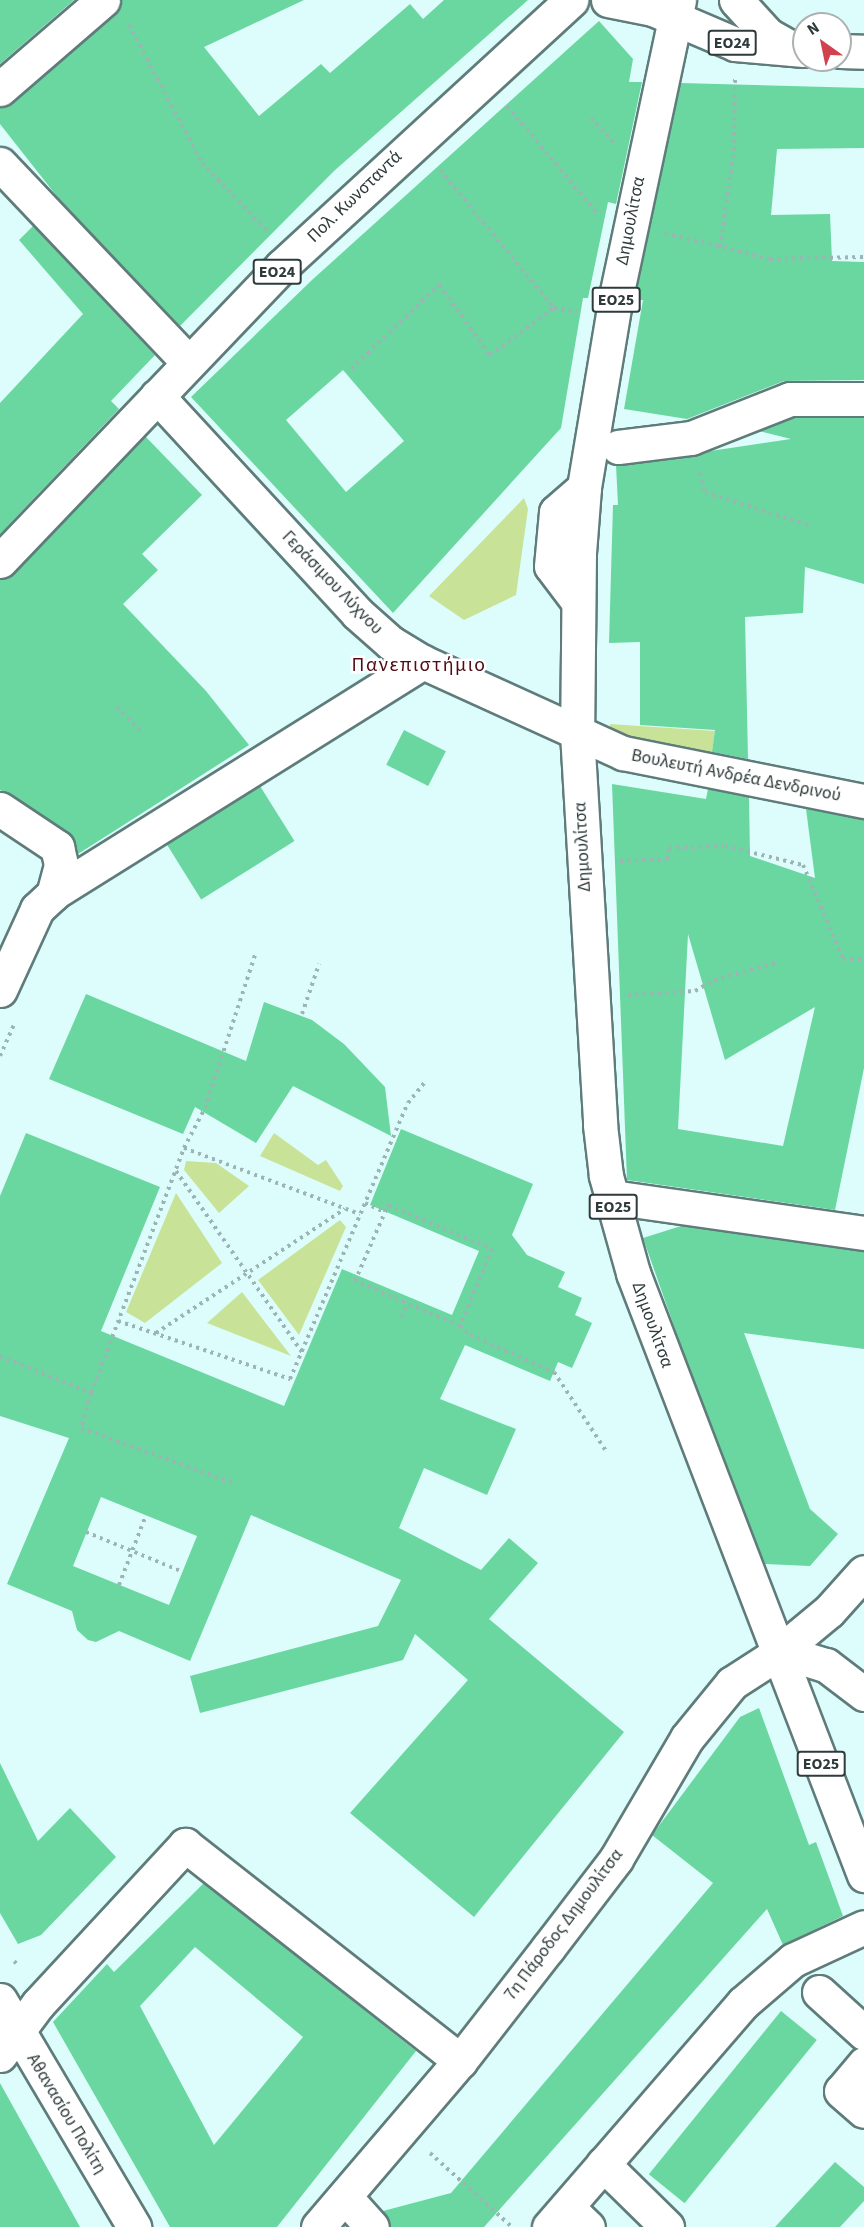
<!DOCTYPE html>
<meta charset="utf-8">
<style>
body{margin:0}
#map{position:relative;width:864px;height:2227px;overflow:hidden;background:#dcfdfc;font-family:"Source Sans 3",sans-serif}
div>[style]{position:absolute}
.green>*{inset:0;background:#c8e398}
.building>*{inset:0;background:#6ad7a0;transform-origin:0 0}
.path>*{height:4px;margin-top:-2px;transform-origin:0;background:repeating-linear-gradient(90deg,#9cb5b4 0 3px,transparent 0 7.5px)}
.roads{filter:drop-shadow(2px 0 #5f7c7b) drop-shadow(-2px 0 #5f7c7b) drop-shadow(0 2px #5f7c7b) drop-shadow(0 -2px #5f7c7b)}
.minor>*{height:33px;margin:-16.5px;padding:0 16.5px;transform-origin:16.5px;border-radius:16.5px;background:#fff}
.major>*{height:33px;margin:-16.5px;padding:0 16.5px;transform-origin:16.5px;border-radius:16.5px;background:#fff}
span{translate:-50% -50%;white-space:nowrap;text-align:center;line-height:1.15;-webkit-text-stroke:5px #fff;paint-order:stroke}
.shield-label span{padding:2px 4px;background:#fff;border:2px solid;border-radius:4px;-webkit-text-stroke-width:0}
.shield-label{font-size:16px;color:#2f3b3b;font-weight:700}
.street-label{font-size:18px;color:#2f3b3b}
.neighbourhood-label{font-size:20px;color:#500b14;letter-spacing:1.5px}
.north{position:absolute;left:792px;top:12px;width:60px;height:60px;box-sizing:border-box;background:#fff;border:2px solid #acb1b1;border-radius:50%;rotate:327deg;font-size:16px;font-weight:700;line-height:24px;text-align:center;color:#2f3b3b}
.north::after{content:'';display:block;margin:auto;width:21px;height:27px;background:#d1414e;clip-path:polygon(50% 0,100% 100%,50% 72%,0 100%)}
</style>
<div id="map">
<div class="green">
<i style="clip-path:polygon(524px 498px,528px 509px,516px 595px,464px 620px,429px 596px)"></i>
<i style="clip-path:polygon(610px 724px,715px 731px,711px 759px,611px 732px)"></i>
<i style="clip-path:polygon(274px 1133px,318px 1165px,326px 1160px,343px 1186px,340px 1191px,260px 1156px)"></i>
<i style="clip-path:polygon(186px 1161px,216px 1163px,249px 1186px,219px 1213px,184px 1170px)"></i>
<i style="clip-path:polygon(176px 1193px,222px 1263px,145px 1323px,126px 1312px)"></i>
<i style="clip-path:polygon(340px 1220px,346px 1227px,299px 1335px,258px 1280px)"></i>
<i style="clip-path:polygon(242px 1292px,291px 1356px,207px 1323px)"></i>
</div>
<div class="building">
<i style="clip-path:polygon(0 0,74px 0,0 64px)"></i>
<i style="clip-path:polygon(121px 0,304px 0,204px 47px,259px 116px,321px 64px,330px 73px,410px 4px,423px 19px,444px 0,528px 0,334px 171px,180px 326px,59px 199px,0 124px,0 107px,12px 103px,115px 14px)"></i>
<i style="clip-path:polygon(evenodd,599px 21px,633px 59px,629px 82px,642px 82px,616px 204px,608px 202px,588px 298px,583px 298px,561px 428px,393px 613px,191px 397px,312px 280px,599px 21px,343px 370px,404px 441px,346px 492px,286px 420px,343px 370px)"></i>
<i style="clip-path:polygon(680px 83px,864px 88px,864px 148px,777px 149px,771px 215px,830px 214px,832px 261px,864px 262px,864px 380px,784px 381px,687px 419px,624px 409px,643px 300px,634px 300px)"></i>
<i style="clip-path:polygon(33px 226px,155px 355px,111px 401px,119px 409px,0 534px,0 403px,83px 314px,19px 240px)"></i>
<i style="clip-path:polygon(794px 418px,864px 418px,864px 584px,805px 567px,803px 613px,745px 617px,748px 759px,712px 752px,715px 730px,640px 725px,640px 642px,609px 643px,613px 505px,618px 505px,616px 465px,791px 439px,759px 431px)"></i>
<i style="clip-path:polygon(145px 436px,202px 495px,142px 554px,158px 570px,123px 604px,206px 691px,249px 745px,78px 854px,67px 831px,0 790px,0 579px,14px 574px)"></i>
<i style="left:404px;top:730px;width:47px;height:39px;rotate:27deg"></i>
<i style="clip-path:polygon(evenodd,612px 784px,706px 799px,708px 789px,749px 797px,750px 856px,815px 878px,806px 809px,864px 819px,864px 1068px,835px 1210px,627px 1180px,612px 784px,688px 934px,725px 1060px,815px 1007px,783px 1146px,678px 1129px,688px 934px)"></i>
<i style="left:260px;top:786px;width:65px;height:110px;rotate:58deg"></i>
<i style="clip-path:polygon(86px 994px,246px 1061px,264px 1002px,312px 1020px,344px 1044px,385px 1087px,391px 1136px,293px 1086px,256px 1143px,195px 1107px,183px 1134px,49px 1079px)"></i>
<i style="clip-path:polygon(evenodd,401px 1129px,533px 1184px,512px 1235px,527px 1255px,565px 1272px,558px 1287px,582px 1298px,575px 1315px,592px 1323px,572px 1368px,558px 1362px,550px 1381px,465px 1345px,440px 1399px,516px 1429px,487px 1495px,424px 1468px,399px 1528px,481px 1570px,509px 1538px,538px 1563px,489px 1619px,624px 1732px,474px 1917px,350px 1813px,468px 1680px,415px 1634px,403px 1660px,200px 1713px,190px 1676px,378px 1626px,401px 1580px,251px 1515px,190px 1661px,119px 1631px,96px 1642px,88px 1640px,77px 1630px,72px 1611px,7px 1584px,69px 1438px,0 1416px,0 1196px,26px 1133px,160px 1187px,101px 1331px,284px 1406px,342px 1269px,452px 1315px,479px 1251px,370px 1205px,401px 1129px,101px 1497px,197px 1536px,169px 1605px,73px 1566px,101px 1497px)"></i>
<i style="clip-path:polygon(681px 1226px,864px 1252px,864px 1349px,744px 1333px,810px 1509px,838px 1534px,810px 1566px,765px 1564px,681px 1346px,643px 1238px)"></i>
<i style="clip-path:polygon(759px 1708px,809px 1845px,816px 1842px,843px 1916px,783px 1945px,767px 1909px,484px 2227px,390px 2227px,383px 2211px,451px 2193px,713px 1883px,652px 1835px,740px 1717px)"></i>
<i style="clip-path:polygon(0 1763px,38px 1841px,70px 1808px,116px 1857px,41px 1935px,18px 1944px,0 1913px)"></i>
<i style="clip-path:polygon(evenodd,204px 1883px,416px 2051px,277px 2227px,170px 2227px,53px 2022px,107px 1964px,114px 1972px,204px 1883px,195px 1947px,303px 2037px,214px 2145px,140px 2006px,195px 1947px)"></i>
<i style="left:781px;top:2011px;width:46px;height:210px;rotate:39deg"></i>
<i style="clip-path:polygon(0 2083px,80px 2227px,0 2227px)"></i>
<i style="clip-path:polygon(835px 2162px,864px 2187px,864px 2201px,840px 2227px,775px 2227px)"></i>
</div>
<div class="path">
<i style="left:129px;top:25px;width:156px;rotate:62.1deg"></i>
<i style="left:202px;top:163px;width:94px;rotate:46.3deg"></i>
<i style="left:507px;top:106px;width:140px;rotate:49.9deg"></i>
<i style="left:591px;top:118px;width:33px;rotate:47deg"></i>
<i style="left:440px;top:170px;width:179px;rotate:50.4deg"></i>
<i style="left:554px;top:308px;width:23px;rotate:10deg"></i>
<i style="left:665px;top:233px;width:108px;rotate:13.9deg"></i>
<i style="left:770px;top:259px;width:94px;rotate:-1.2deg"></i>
<i style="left:720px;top:247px;width:98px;rotate:-81.8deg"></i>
<i style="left:734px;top:150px;width:71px;rotate:-89.2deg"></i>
<i style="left:351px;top:369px;width:122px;rotate:-43.7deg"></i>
<i style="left:439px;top:285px;width:87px;rotate:53.9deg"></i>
<i style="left:490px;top:355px;width:79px;rotate:-36.3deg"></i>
<i style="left:700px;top:473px;width:20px;rotate:75deg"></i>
<i style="left:705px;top:492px;width:111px;rotate:17.8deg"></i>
<i style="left:117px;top:707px;width:37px;rotate:46deg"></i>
<i style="left:620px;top:861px;width:47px;rotate:-2.4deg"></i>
<i style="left:667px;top:859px;width:11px;rotate:-80deg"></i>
<i style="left:669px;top:848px;width:56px;rotate:-2deg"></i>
<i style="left:725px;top:846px;width:80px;rotate:13.7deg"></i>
<i style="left:803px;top:865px;width:102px;rotate:66.9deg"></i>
<i style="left:843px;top:959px;width:21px"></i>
<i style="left:628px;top:995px;width:67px;rotate:-3.4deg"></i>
<i style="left:695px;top:991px;width:22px;rotate:-30deg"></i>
<i style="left:714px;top:980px;width:68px;rotate:-15.3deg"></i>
<i style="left:302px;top:1014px;width:53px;rotate:-71.2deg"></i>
<i style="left:0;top:1056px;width:35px;rotate:-66deg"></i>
<i style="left:184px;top:1148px;width:188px;rotate:20.6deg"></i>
<i style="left:176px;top:1171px;width:221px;rotate:55.2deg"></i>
<i style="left:365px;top:1203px;width:21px;rotate:25deg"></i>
<i style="left:388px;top:1205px;width:113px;rotate:22.9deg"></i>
<i style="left:492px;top:1249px;width:83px;rotate:112.6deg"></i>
<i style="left:460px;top:1326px;width:114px;rotate:-156.8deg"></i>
<i style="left:355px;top:1281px;width:83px;rotate:-66.5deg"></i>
<i style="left:402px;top:1317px;width:15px;rotate:-70deg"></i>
<i style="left:118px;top:1321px;width:182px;rotate:18.6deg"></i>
<i style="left:290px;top:1379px;width:300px;rotate:-66.9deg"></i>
<i style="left:408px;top:1103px;width:26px;rotate:-51deg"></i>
<i style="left:460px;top:1326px;width:13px;rotate:42deg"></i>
<i style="left:470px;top:1335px;width:92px;rotate:23.8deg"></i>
<i style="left:554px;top:1372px;width:95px;rotate:56.6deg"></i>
<i style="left:156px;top:1333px;width:226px;rotate:-33.3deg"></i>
<i style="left:0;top:1356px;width:98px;rotate:22.1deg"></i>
<i style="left:91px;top:1393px;width:262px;rotate:-69.2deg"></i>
<i style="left:184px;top:1148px;width:45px;rotate:-62.3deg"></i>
<i style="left:205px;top:1108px;width:164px;rotate:-71.9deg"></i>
<i style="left:91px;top:1393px;width:36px;rotate:106deg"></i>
<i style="left:81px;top:1428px;width:165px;rotate:19.9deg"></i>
<i style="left:86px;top:1532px;width:105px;rotate:22.4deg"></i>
<i style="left:119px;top:1585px;width:75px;rotate:-68.9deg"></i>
<i style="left:14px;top:1961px;width:4px;rotate:45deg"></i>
<i style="left:430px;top:2153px;width:110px;rotate:42.1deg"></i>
</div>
<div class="roads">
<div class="minor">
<i style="left:0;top:89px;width:136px;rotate:-40.8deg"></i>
<i style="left:0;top:164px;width:274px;rotate:46.5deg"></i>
<i style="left:157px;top:396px;width:295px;rotate:47.3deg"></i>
<i style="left:357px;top:613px;width:45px;rotate:41.4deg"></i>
<i style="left:391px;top:643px;width:37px;rotate:31deg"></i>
<i style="left:423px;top:662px;width:220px;rotate:24.5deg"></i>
<i style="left:623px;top:753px;width:246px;rotate:11.3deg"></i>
<i style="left:618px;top:447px;width:74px;rotate:-7deg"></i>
<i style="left:691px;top:438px;width:106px;rotate:-21.5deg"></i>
<i style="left:790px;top:399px;width:74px"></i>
<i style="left:576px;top:599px;width:41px;rotate:-127.1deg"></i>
<i style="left:551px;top:566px;width:54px;rotate:-84.7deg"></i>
<i style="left:556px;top:512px;width:37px;rotate:-41deg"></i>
<i style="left:0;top:809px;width:69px;rotate:33.7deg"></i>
<i style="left:57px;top:847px;width:18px;rotate:77deg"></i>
<i style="left:61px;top:865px;width:30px;rotate:105deg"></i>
<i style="left:0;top:990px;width:89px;rotate:-65.4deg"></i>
<i style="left:37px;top:909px;width:25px;rotate:-43deg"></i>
<i style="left:55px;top:892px;width:434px;rotate:-32deg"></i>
<i style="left:611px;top:1197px;width:256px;rotate:8.1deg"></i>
<i style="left:819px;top:1992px;width:61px;rotate:42.3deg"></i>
<i style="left:0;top:2000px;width:264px;rotate:59.4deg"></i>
<i style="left:0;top:2055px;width:64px;rotate:-53.3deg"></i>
<i style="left:38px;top:2004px;width:217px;rotate:-47.2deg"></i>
<i style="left:185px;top:1845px;width:350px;rotate:38.1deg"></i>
<i style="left:864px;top:2064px;width:35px;rotate:130deg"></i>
<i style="left:841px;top:2091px;width:30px;rotate:41deg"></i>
<i style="left:603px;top:2164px;width:90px;rotate:44.5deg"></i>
<i style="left:345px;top:2197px;width:40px;rotate:48deg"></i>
<i style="left:567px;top:2207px;width:29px;rotate:44deg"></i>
<i style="left:318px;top:2227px;width:218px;rotate:-49.5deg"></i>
<i style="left:460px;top:2061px;width:143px;rotate:-52.1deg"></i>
<i style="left:548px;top:1948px;width:112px;rotate:-52.6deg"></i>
<i style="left:616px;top:1859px;width:140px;rotate:-59.6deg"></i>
<i style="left:687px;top:1738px;width:71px;rotate:-50.7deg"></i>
<i style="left:732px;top:1683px;width:54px;rotate:-32.8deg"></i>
<i style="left:777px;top:1654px;width:12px"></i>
<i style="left:789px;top:1654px;width:39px;rotate:17deg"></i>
<i style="left:826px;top:1665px;width:48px;rotate:37.3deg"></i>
<i style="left:549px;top:2227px;width:296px;rotate:-49.1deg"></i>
<i style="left:743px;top:2003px;width:66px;rotate:-40.7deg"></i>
<i style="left:793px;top:1960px;width:78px;rotate:-24.9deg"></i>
</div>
<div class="major">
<i style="left:608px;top:0;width:46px;rotate:11.3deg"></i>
<i style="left:653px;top:9px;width:89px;rotate:23.1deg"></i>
<i style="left:735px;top:44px;width:69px;rotate:5deg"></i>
<i style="left:679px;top:0;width:303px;rotate:102deg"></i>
<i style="left:616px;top:296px;width:195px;rotate:99.5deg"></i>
<i style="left:584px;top:488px;width:65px;rotate:94.4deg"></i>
<i style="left:579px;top:553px;width:180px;rotate:90.6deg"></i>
<i style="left:577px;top:733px;width:393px;rotate:86.6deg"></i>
<i style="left:600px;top:1125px;width:51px;rotate:83.3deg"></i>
<i style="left:606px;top:1176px;width:101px;rotate:74.4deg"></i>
<i style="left:633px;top:1273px;width:645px;rotate:69.01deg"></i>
<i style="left:736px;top:0;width:47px;rotate:47.6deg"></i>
<i style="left:768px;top:35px;width:29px;rotate:29deg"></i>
<i style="left:840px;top:51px;width:24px;rotate:2deg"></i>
<i style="left:0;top:561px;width:408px;rotate:-46.3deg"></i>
<i style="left:282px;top:266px;width:393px;rotate:-42.6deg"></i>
<i style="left:777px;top:1654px;width:67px;rotate:-39.6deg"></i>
<i style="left:829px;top:1611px;width:52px;rotate:-48.1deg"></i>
</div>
</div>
<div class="shield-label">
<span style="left:732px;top:43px">ΕΟ24</span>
<span style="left:277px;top:272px">ΕΟ24</span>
<span style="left:616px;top:300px">ΕΟ25</span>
<span style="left:613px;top:1207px">ΕΟ25</span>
<span style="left:821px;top:1764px">ΕΟ25</span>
</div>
<div class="street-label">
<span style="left:355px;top:197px;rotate:-44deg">Πολ. Κωνσταντά</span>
<span style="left:631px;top:221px;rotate:-79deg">Δημουλίτσα</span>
<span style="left:332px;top:583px;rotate:46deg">Γεράσιμου Λύχνου</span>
<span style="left:736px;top:776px;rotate:11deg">Βουλευτή Ανδρέα Δενδρινού</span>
<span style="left:583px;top:847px;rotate:-93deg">Δημουλίτσα</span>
<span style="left:652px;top:1325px;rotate:70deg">Δημουλίτσα</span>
<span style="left:564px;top:1925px;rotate:-53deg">7η Πάροδος Δημουλίτσα</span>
<span style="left:66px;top:2114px;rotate:59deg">Αθανασίου Πολίτη</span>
</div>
<div class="neighbourhood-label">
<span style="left:419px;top:665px">Πανεπιστήμιο</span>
</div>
<div class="north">N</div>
</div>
